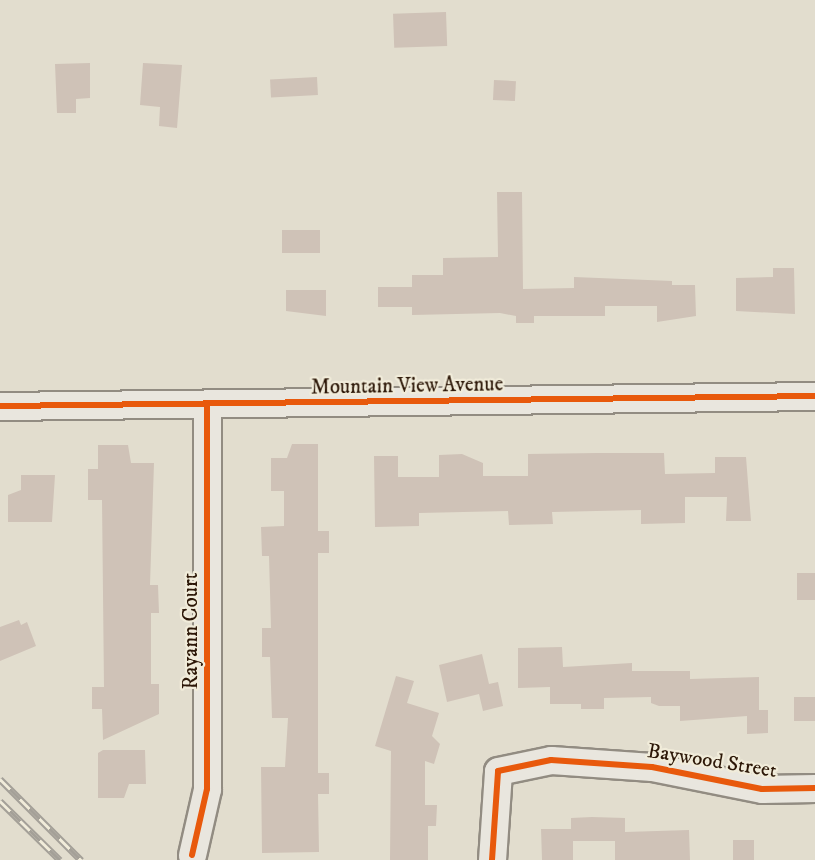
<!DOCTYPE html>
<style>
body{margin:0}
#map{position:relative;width:815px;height:860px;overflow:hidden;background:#e2ddce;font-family:"IM FELL DW Pica",serif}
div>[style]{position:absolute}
.building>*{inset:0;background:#cfc2b7;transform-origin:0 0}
.roads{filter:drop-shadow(2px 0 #928c82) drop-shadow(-2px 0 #928c82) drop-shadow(0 2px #928c82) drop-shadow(0 -2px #928c82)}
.minor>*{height:27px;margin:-13.5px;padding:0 13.5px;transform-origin:13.5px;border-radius:13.5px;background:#e9e6de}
.rail>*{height:7px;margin-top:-3.5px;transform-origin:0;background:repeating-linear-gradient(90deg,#f1ecda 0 14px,#a4a098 0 28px);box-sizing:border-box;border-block:2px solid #a4a098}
.cycleway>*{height:6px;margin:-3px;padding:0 3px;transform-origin:3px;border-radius:3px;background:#e8590c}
span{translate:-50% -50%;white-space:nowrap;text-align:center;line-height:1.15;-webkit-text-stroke:4.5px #f1ecda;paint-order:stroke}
.street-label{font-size:21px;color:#2c1707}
</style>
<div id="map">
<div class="building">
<i style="left:446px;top:12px;width:34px;height:53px;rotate:88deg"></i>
<i style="clip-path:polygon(90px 63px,90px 98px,76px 99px,76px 113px,57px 113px,55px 64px)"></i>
<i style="clip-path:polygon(143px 63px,182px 65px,177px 128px,159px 126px,160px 107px,140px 105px)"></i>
<i style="left:317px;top:77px;width:18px;height:47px;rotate:87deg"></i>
<i style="left:494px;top:80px;width:22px;height:20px;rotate:3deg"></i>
<i style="clip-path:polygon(497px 192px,522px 192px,523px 289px,574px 288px,574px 277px,672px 281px,672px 285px,695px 285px,696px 316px,657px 322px,657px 306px,605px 306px,605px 316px,534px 316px,534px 323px,516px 323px,516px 316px,500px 313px,412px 315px,412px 307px,378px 307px,378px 287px,412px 287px,412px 275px,443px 275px,443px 258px,498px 257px)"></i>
<i style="left:282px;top:230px;width:38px;height:23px"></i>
<i style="clip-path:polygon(773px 268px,794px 268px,795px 314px,736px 311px,736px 278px,773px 277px)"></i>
<i style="clip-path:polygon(286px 290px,326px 290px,326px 316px,286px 311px)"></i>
<i style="clip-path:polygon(292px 444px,318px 444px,318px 531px,329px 531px,329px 553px,318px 553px,318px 773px,329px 773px,329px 794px,318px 794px,319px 852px,262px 853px,261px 767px,285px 767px,288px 718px,272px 718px,270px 657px,262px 657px,262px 628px,271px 628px,269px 556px,262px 556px,261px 527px,284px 526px,284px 491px,271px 491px,271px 458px,287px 458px)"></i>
<i style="clip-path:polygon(98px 445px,128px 445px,131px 463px,154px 463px,150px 585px,158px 585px,159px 613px,151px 613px,151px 684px,159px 684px,159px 714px,103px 740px,102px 709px,92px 709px,92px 687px,104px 687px,102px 500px,88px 500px,88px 469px,98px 469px)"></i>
<i style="clip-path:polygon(597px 453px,664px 453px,665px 474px,715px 473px,715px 457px,746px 457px,751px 521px,726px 521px,727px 497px,685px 497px,685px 523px,641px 524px,641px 510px,552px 512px,553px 524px,509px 525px,508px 511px,419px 513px,419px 526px,375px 527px,374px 456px,398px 456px,398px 477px,439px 477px,439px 455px,462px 454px,483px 463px,483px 476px,528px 476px,528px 454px)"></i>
<i style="clip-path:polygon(21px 475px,55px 475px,52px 522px,8px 522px,8px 495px,21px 490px)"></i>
<i style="left:797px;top:573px;width:18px;height:27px"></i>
<i style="clip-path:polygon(19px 620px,21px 625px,27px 622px,36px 646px,0 661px,0 627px)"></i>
<i style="clip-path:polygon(562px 647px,563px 667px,632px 663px,632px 671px,690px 671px,690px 679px,759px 677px,759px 710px,768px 710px,768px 733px,747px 734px,747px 716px,680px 721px,680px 706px,659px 706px,651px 703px,651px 697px,604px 698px,604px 709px,581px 709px,581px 704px,550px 704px,550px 687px,518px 688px,518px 648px)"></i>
<i style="clip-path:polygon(482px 654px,489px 684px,498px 682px,503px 706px,483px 711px,479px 694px,447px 702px,439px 665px)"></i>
<i style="clip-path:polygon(396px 676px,414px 681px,407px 703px,439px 713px,432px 736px,440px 744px,434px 764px,425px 761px,425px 805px,437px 805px,436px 826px,428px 826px,428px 860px,390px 860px,391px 751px,375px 746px)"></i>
<i style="left:815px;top:697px;width:24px;height:21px;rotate:90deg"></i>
<i style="clip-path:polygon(103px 750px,145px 750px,146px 784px,129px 784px,124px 798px,98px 798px,98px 753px)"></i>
<i style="clip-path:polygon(592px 817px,625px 818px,625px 832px,689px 830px,690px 860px,615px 860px,615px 841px,573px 841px,573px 860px,542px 860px,541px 829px,571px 829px,571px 818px)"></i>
<i style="left:754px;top:840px;width:20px;height:21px;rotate:90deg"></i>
</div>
<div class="roads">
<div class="minor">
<i style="left:0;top:406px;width:815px;rotate:-0.7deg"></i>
<i style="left:192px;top:855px;width:68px;rotate:-77.2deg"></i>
<i style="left:207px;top:789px;width:384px;rotate:-90deg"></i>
<i style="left:492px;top:860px;width:89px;rotate:-86.1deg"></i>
<i style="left:498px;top:771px;width:54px;rotate:-11.7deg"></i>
<i style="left:551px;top:760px;width:101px;rotate:4deg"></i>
<i style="left:652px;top:767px;width:112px;rotate:11.3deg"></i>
<i style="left:762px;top:789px;width:53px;rotate:-1.1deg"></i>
</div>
</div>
<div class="rail">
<i style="left:0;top:779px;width:115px;rotate:45deg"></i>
<i style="left:0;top:801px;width:84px;rotate:44.5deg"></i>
</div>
<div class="cycleway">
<i style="left:0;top:406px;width:815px;rotate:-0.7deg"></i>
<i style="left:192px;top:855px;width:68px;rotate:-77.2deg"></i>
<i style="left:207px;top:789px;width:384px;rotate:-90deg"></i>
<i style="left:492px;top:860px;width:89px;rotate:-86.1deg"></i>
<i style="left:498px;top:771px;width:54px;rotate:-11.7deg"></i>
<i style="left:551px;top:760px;width:101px;rotate:4deg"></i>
<i style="left:652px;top:767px;width:112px;rotate:11.3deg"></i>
<i style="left:762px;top:789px;width:53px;rotate:-1.1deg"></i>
</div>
<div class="street-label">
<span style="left:407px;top:386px;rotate:-1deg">Mountain View Avenue</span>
<span style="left:191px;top:631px;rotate:-90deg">Rayann Court</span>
<span style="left:712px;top:761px;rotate:9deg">Baywood Street</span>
</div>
</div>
